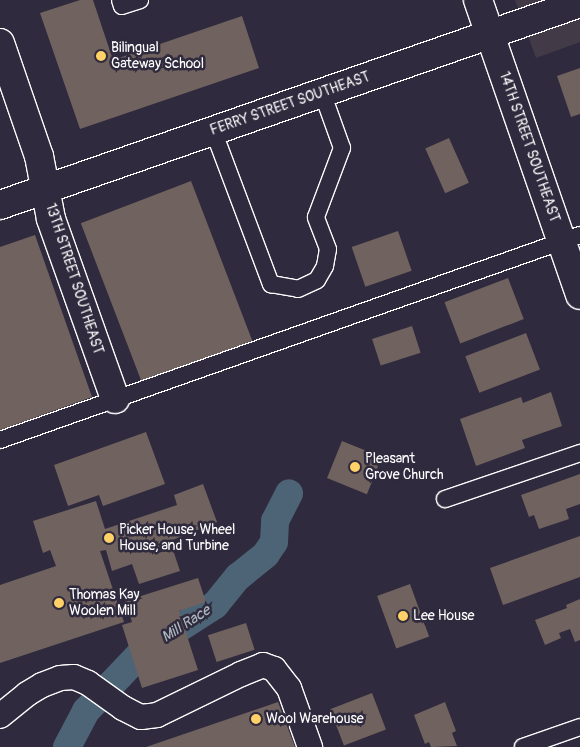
<!DOCTYPE html>
<style>
body{margin:0}
#map{position:relative;width:580px;height:747px;overflow:hidden;background:#2f2a3d;font-family:Pangolin,sans-serif}
div>[style]{position:absolute}
.built>*{inset:0;background:#423b47}
.canal>*{height:28px;margin:-14px;padding:0 14px;transform-origin:14px;border-radius:14px;background:#4c6476}
.building>*{inset:0;background:#70625e;transform-origin:0 0}
.roads{filter:drop-shadow(1px 0 #fff) drop-shadow(-1px 0 #fff) drop-shadow(0 1px #fff) drop-shadow(0 -1px #fff)}
.service>*{height:16px;margin:-8px;padding:0 8px;transform-origin:8px;border-radius:8px;background:#2f2a3d}
.pedestrian>*{height:24px;margin:-12px;padding:0 12px;transform-origin:12px;border-radius:12px;background:#2f2a3d}
.minor>*{height:28px;margin:-14px;padding:0 14px;transform-origin:14px;border-radius:14px;background:#2f2a3d}
.tertiary>*{height:28px;margin:-14px;padding:0 14px;transform-origin:14px;border-radius:14px;background:#2f2a3d}
.dots>*{width:14px;height:14px;translate:-50% -50%;box-sizing:border-box;border:2px solid #2f2a3d;border-radius:50%}
span{translate:-50% -50%;white-space:nowrap;text-align:center;line-height:1.15;-webkit-text-stroke:5px #2f2a3d;paint-order:stroke}
.poi-label{font-size:14px;color:#fff}
.left{translate:0 -50%;text-align:left}
.street-label{font-size:14px;color:#fff}
.water-label{font-size:15px;color:#aeb9c1;font-style:italic}
</style>
<div id="map">
<div class="built">
<i style="clip-path:polygon(515px 0,580px 0,580px 42px,536px 58px)"></i>
</div>
<div class="canal">
<i style="left:67px;top:747px;width:41px;rotate:-62.2deg"></i>
<i style="left:86px;top:711px;width:81px;rotate:-46.5deg"></i>
<i style="left:142px;top:652px;width:87px;rotate:-32.8deg"></i>
<i style="left:215px;top:605px;width:36px;rotate:-51deg"></i>
<i style="left:238px;top:577px;width:36px;rotate:-39deg"></i>
<i style="left:266px;top:554px;width:14px;rotate:-56deg"></i>
<i style="left:274px;top:542px;width:21px;rotate:-87deg"></i>
<i style="left:275px;top:521px;width:31px;rotate:-63deg"></i>
</div>
<div class="building">
<i style="clip-path:polygon(80px 0,93px 0,113px 60px,242px 16px,259px 68px,80px 129px,40px 13px)"></i>
<i style="clip-path:polygon(580px 68px,580px 114px,571px 117px,557px 76px)"></i>
<i style="left:449px;top:138px;width:49px;height:26px;rotate:66deg"></i>
<i style="left:191px;top:181px;width:171px;height:118px;rotate:69deg"></i>
<i style="left:398px;top:231px;width:42px;height:49px;rotate:71deg"></i>
<i style="clip-path:polygon(35px 235px,92px 397px,0 430px,0 247px)"></i>
<i style="left:508px;top:278px;width:44px;height:68px;rotate:69deg"></i>
<i style="left:412px;top:326px;width:28px;height:42px;rotate:72deg"></i>
<i style="left:526px;top:333px;width:39px;height:65px;rotate:69deg"></i>
<i style="clip-path:polygon(551px 392px,562px 426px,522px 440px,525px 448px,476px 466px,460px 419px,521px 397px,523px 403px)"></i>
<i style="clip-path:polygon(146px 432px,165px 484px,103px 506px,99px 495px,68px 506px,54px 465px)"></i>
<i style="left:342px;top:441px;width:43px;height:40px;rotate:22deg"></i>
<i style="clip-path:polygon(580px 474px,580px 504px,566px 509px,569px 519px,539px 529px,534px 515px,529px 517px,521px 495px)"></i>
<i style="clip-path:polygon(203px 484px,217px 522px,170px 541px,180px 571px,139px 584px,132px 564px,112px 571px,106px 550px,100px 551px,124px 622px,0 663px,0 585px,56px 566px,50px 550px,43px 553px,33px 521px,96px 501px,105px 529px,177px 505px,174px 495px)"></i>
<i style="clip-path:polygon(580px 536px,580px 577px,503px 605px,490px 568px)"></i>
<i style="clip-path:polygon(198px 578px,206px 602px,179px 611px,198px 670px,142px 688px,122px 625px,132px 622px,125px 601px)"></i>
<i style="left:410px;top:584px;width:56px;height:35px;rotate:70deg"></i>
<i style="clip-path:polygon(580px 599px,580px 640px,575px 642px,570px 629px,559px 633px,561px 638px,545px 645px,535px 620px,567px 608px,566px 605px)"></i>
<i style="left:246px;top:623px;width:28px;height:40px;rotate:72deg"></i>
<i style="left:372px;top:693px;width:39px;height:45px;rotate:69deg"></i>
<i style="clip-path:polygon(278px 702px,295px 747px,146px 747px)"></i>
<i style="clip-path:polygon(445px 702px,456px 731px,452px 733px,457px 746px,431px 747px,429px 742px,425px 744px,414px 715px)"></i>
</div>
<div class="roads">
<div class="service">
<i style="left:120px;top:0;width:6px;rotate:72deg"></i>
<i style="left:122px;top:6px;width:19px;rotate:-18deg"></i>
<i style="left:213px;top:130px;width:165px;rotate:69.4deg"></i>
<i style="left:271px;top:284px;width:27px;rotate:10deg"></i>
<i style="left:298px;top:289px;width:21px;rotate:-25deg"></i>
<i style="left:317px;top:280px;width:16px;rotate:-60deg"></i>
<i style="left:325px;top:266px;width:17px;rotate:-80deg"></i>
<i style="left:328px;top:249px;width:34px;rotate:-111deg"></i>
<i style="left:316px;top:217px;width:74px;rotate:-69.4deg"></i>
<i style="left:342px;top:148px;width:59px;rotate:-109.7deg"></i>
<i style="left:0;top:440px;width:615px;rotate:-19.47deg"></i>
<i style="left:445px;top:499px;width:143px;rotate:-18.8deg"></i>
<i style="left:523px;top:747px;width:60px;rotate:-19.3deg"></i>
</div>
<div class="pedestrian">
<i style="left:0;top:716px;width:35px;rotate:-39deg"></i>
<i style="left:27px;top:694px;width:17px;rotate:-31deg"></i>
<i style="left:42px;top:685px;width:19px;rotate:-21deg"></i>
<i style="left:60px;top:678px;width:14px;rotate:-4deg"></i>
<i style="left:74px;top:677px;width:15px;rotate:23deg"></i>
<i style="left:88px;top:683px;width:43px;rotate:35.5deg"></i>
<i style="left:123px;top:708px;width:20px;rotate:27deg"></i>
<i style="left:141px;top:717px;width:16px;rotate:-7deg"></i>
<i style="left:157px;top:715px;width:93px;rotate:-26deg"></i>
<i style="left:241px;top:674px;width:24px;rotate:-22deg"></i>
<i style="left:263px;top:665px;width:12px;rotate:20deg"></i>
<i style="left:274px;top:669px;width:24px;rotate:52deg"></i>
<i style="left:289px;top:688px;width:63px;rotate:70.4deg"></i>
</div>
<div class="minor">
<i style="left:0;top:43px;width:120px;rotate:71deg"></i>
<i style="left:39px;top:156px;width:64px;rotate:79.2deg"></i>
<i style="left:51px;top:219px;width:191px;rotate:70.4deg"></i>
<i style="left:0;top:205px;width:614px;rotate:-19.2deg"></i>
</div>
<div class="tertiary">
<i style="left:478px;top:0;width:312px;rotate:70.9deg"></i>
</div>
</div>
<div class="dots">
<i style="left:101px;top:56px;background:#ffd166"></i>
<i style="left:355px;top:467px;background:#ffd166"></i>
<i style="left:109px;top:538px;background:#ffd166"></i>
<i style="left:59px;top:603px;background:#ffd166"></i>
<i style="left:403px;top:616px;background:#ffd166"></i>
<i style="left:256px;top:719px;background:#ffd166"></i>
</div>
<div class="poi-label">
<span class="left" style="left:111px;top:56px">Bilingual<br>Gateway School</span>
<span class="left" style="left:365px;top:467px">Pleasant<br>Grove Church</span>
<span class="left" style="left:119px;top:538px">Picker House, Wheel<br>House, and Turbine</span>
<span class="left" style="left:69px;top:603px">Thomas Kay<br>Woolen Mill</span>
<span class="left" style="left:413px;top:616px">Lee House</span>
<span class="left" style="left:266px;top:719px">Wool Warehouse</span>
</div>
<div class="street-label">
<span style="left:290px;top:104px;rotate:-19deg">FERRY STREET SOUTHEAST</span>
<span style="left:529px;top:147px;rotate:71deg">14TH STREET SOUTHEAST</span>
<span style="left:74px;top:279px;rotate:72deg">13TH STREET SOUTHEAST</span>
</div>
<div class="water-label">
<span style="left:186px;top:624px;rotate:-33deg">Mill Race</span>
</div>
</div>
